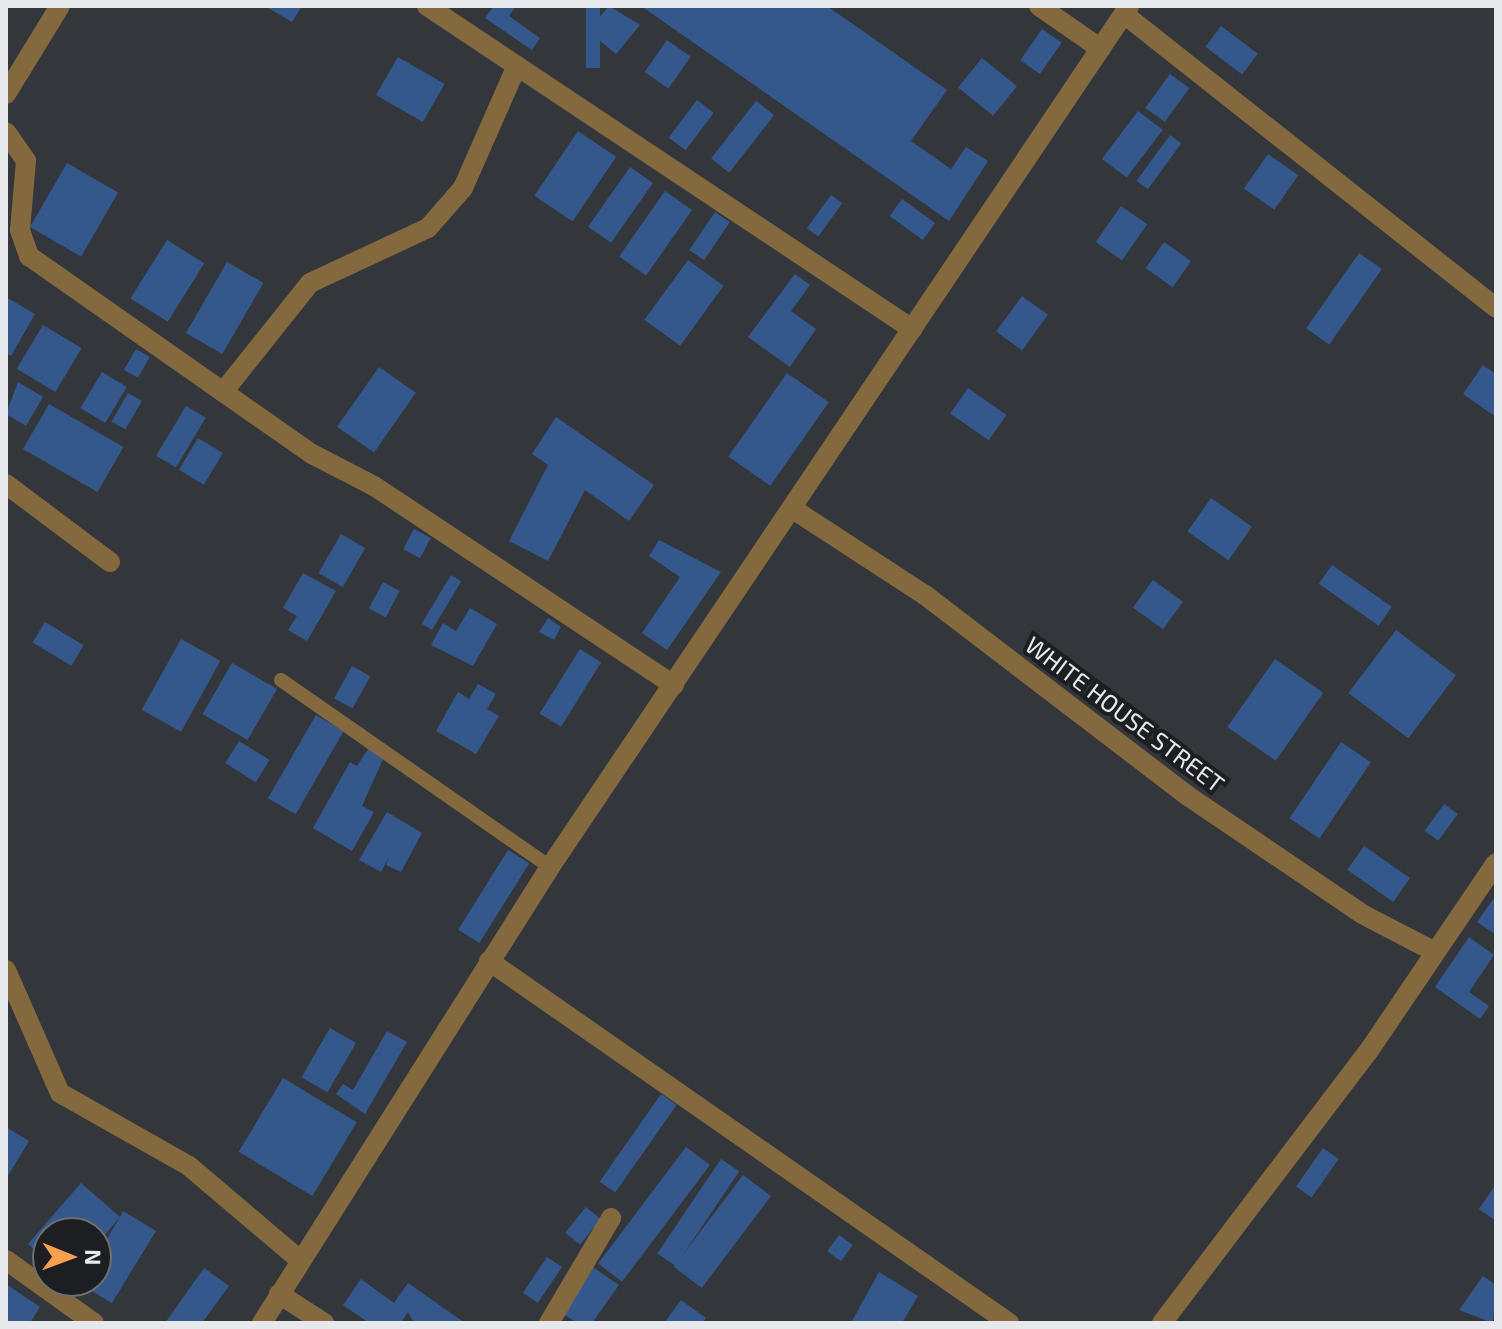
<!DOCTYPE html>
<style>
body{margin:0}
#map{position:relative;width:1502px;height:1329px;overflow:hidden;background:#33373c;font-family:"Exo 2",sans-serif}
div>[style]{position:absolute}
.building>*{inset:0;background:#34588c;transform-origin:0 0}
.lane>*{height:14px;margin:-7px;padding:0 7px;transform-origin:7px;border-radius:7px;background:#85693e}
.street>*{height:20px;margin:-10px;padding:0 10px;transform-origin:10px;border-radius:10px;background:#85693e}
span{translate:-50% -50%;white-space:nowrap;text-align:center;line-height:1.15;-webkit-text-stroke:8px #1c1e21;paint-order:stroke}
.street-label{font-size:24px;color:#e7e9ed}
.frame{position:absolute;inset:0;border:8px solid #e7e9ed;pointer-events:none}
.north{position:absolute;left:32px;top:1217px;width:80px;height:80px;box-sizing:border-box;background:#1c1e21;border:2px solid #6d6f73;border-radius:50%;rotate:91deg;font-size:22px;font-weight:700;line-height:32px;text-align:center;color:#e7e9ed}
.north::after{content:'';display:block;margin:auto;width:28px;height:36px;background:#fa9f4f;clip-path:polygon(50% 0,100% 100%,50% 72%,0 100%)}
</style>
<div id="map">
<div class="building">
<i style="clip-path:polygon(265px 6px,302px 6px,292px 22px)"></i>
<i style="clip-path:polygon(494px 6px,516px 6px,509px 16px,540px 38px,532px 50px,485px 18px)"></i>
<i style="left:586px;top:6px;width:14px;height:62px"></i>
<i style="clip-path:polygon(609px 6px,640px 25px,616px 54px,588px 31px)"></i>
<i style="clip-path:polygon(641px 6px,827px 6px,947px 90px,911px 141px,951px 169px,966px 147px,988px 161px,949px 221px)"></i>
<i style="left:1221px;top:26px;width:46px;height:26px;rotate:37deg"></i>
<i style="left:1042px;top:29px;width:24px;height:38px;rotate:35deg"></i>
<i style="left:667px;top:40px;width:29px;height:39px;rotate:35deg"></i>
<i style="left:398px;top:57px;width:54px;height:44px;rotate:30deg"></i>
<i style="left:982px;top:58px;width:45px;height:38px;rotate:39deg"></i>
<i style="left:1170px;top:74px;width:24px;height:42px;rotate:36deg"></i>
<i style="left:697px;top:100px;width:21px;height:47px;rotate:37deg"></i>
<i style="left:756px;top:101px;width:23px;height:73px;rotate:38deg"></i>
<i style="left:1138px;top:111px;width:31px;height:60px;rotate:37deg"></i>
<i style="left:578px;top:131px;width:46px;height:78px;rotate:34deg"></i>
<i style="left:1170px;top:135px;width:14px;height:57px;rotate:36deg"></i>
<i style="left:1268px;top:154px;width:37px;height:42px;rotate:35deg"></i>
<i style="left:67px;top:163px;width:59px;height:74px;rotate:30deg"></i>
<i style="left:630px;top:167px;width:28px;height:73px;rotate:35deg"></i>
<i style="left:665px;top:191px;width:33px;height:80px;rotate:35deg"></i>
<i style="left:831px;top:195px;width:14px;height:41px;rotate:36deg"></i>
<i style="left:902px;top:199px;width:41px;height:21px;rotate:36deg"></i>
<i style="left:1121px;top:206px;width:32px;height:44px;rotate:35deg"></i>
<i style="left:715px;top:212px;width:18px;height:46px;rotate:34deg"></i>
<i style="left:167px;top:240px;width:44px;height:69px;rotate:32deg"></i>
<i style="left:1164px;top:242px;width:33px;height:32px;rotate:35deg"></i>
<i style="left:1359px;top:253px;width:28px;height:92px;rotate:35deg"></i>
<i style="left:688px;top:260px;width:44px;height:74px;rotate:36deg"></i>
<i style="left:227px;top:262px;width:42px;height:82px;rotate:30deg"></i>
<i style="clip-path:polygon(795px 274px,810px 285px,791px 311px,816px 329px,790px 367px,748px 337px)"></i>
<i style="left:1022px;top:296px;width:32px;height:44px;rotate:36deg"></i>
<i style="clip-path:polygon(6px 297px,35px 314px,11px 356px,6px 353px)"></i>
<i style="left:43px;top:325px;width:45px;height:51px;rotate:31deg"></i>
<i style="left:136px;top:349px;width:16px;height:24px;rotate:30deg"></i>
<i style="clip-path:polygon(1483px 365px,1496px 374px,1496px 417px,1463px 394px)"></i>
<i style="left:379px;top:367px;width:45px;height:73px;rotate:35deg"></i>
<i style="left:102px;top:372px;width:29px;height:42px;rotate:31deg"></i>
<i style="left:787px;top:373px;width:51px;height:102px;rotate:35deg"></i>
<i style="clip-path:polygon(18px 382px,43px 397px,26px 426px,6px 414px)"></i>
<i style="left:968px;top:388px;width:47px;height:31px;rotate:35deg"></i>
<i style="left:128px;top:393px;width:16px;height:33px;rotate:30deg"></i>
<i style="left:49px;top:404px;width:86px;height:52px;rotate:30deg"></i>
<i style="left:186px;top:406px;width:23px;height:58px;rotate:31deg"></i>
<i style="clip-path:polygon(556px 417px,654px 485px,629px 521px,585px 490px,548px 561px,509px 541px,548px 465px,532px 454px)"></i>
<i style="left:198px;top:438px;width:29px;height:37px;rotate:31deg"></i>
<i style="left:1211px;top:498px;width:50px;height:41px;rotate:35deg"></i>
<i style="left:414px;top:529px;width:19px;height:23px;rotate:28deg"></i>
<i style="left:341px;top:534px;width:28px;height:45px;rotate:30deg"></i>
<i style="clip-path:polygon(659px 540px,721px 572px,667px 650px,642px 633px,680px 577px,649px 556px)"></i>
<i style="left:1332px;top:565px;width:73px;height:23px;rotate:35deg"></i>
<i style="clip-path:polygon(303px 573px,336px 591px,307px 641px,288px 630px,297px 616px,283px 608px)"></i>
<i style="left:451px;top:575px;width:12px;height:57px;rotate:31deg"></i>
<i style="left:1153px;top:580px;width:37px;height:34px;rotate:36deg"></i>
<i style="left:383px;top:582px;width:19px;height:30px;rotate:28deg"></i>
<i style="clip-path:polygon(470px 608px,497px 624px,473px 666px,431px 645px,443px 623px,456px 631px)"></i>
<i style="clip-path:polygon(548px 618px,561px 627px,554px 640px,539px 632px)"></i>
<i style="left:45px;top:622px;width:45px;height:24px;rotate:31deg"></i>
<i style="left:1396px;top:630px;width:75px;height:79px;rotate:37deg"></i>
<i style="left:181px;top:639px;width:45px;height:81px;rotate:29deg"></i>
<i style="left:580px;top:649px;width:25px;height:76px;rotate:32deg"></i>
<i style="left:1275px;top:659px;width:59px;height:83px;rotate:35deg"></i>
<i style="left:232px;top:663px;width:52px;height:59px;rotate:30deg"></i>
<i style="left:352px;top:666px;width:21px;height:37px;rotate:29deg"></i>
<i style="clip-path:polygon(478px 684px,496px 694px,487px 709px,499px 716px,476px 754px,436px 731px,458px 692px,469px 699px)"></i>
<i style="left:316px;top:715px;width:32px;height:96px;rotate:30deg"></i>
<i style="left:239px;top:741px;width:36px;height:26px;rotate:32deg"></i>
<i style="left:1341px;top:742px;width:36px;height:92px;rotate:34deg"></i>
<i style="clip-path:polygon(369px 748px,384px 757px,362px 806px,374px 812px,352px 851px,313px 828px,350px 762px,357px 766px)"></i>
<i style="left:1444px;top:804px;width:17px;height:33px;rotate:36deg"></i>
<i style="clip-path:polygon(387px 812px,422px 833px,401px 872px,386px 865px,389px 857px,381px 872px,359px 860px)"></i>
<i style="left:1364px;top:846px;width:56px;height:29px;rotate:35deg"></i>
<i style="left:508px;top:850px;width:25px;height:94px;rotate:32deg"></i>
<i style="clip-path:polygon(1496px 895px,1496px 935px,1477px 922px)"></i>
<i style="clip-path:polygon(1469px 937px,1494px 955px,1469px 992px,1489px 1006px,1480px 1019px,1435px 987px)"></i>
<i style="left:330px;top:1028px;width:30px;height:57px;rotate:30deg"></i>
<i style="clip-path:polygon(387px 1031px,407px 1042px,365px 1114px,336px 1094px,343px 1084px,353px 1090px)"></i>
<i style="left:283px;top:1078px;width:86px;height:86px;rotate:31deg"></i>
<i style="left:661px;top:1094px;width:19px;height:107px;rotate:35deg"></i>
<i style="clip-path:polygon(6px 1127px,29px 1141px,6px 1179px)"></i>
<i style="left:686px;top:1147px;width:30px;height:146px;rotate:37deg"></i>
<i style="left:1323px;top:1148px;width:19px;height:47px;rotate:35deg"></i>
<i style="left:721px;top:1159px;width:22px;height:114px;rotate:34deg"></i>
<i style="left:743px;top:1175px;width:35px;height:115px;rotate:37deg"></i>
<i style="clip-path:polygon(81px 1183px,120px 1217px,123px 1211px,156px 1231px,112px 1303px,80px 1284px,96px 1281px,96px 1257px,120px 1217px,96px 1245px,96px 1233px,48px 1233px,48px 1261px,28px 1244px)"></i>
<i style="clip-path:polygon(1496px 1184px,1496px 1221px,1479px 1209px)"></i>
<i style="left:586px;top:1207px;width:19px;height:33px;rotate:39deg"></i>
<i style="left:839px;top:1235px;width:17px;height:20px;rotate:36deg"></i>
<i style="left:547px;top:1257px;width:18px;height:43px;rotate:34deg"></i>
<i style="clip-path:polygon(591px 1266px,619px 1285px,592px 1323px,577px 1323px,559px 1311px)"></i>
<i style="clip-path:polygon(204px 1268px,229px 1286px,202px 1323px,165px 1323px)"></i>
<i style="clip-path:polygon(879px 1272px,918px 1296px,902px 1323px,851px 1323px)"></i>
<i style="clip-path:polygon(1483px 1276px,1496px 1285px,1493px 1323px,1459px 1310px)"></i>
<i style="clip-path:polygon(361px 1279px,394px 1303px,408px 1283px,465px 1323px,414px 1323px,408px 1312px,401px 1323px,369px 1323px,343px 1305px)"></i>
<i style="clip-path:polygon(6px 1284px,40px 1307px,30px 1323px,6px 1323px)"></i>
<i style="clip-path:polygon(681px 1300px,706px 1318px,702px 1323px,664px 1323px)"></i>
</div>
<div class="lane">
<i style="left:281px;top:680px;width:328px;rotate:34.8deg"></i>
</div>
<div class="street">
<i style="left:427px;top:6px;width:583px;rotate:33.66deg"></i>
<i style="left:1039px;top:6px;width:75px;rotate:34.7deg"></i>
<i style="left:1124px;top:14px;width:474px;rotate:38.3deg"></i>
<i style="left:6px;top:94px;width:103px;rotate:-58.5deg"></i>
<i style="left:6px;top:132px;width:35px;rotate:55deg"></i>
<i style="left:26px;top:161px;width:69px;rotate:95deg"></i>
<i style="left:20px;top:230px;width:28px;rotate:71deg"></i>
<i style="left:29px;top:256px;width:345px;rotate:35deg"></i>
<i style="left:312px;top:454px;width:70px;rotate:27.3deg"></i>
<i style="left:374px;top:486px;width:360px;rotate:33.6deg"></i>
<i style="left:223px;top:392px;width:139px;rotate:-51.4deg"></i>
<i style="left:310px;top:283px;width:130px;rotate:-25deg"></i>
<i style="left:428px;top:228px;width:53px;rotate:-48.8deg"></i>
<i style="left:463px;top:188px;width:131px;rotate:-66.2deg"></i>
<i style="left:6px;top:484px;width:130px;rotate:36.9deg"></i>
<i style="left:793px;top:509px;width:158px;rotate:33.1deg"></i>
<i style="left:925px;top:595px;width:331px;rotate:37.4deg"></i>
<i style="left:1188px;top:796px;width:210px;rotate:34.1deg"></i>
<i style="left:1362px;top:914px;width:80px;rotate:27.5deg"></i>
<i style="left:489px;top:961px;width:634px;rotate:34.84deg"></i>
<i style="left:6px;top:970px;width:134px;rotate:66.3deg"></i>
<i style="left:60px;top:1093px;width:148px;rotate:29.5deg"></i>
<i style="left:189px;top:1166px;width:145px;rotate:40.3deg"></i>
<i style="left:6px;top:1260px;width:108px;rotate:35.6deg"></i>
<i style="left:279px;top:1294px;width:54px;rotate:32.8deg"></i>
<i style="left:262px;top:1323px;width:539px;rotate:-57.72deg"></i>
<i style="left:550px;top:867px;width:1038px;rotate:-56.08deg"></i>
<i style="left:549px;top:1323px;width:122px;rotate:-59.4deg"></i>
<i style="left:1162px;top:1323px;width:340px;rotate:-52.8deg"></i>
<i style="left:1368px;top:1052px;width:228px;rotate:-55.9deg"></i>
</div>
<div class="street-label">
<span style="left:1125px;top:714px;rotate:37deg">WHITE HOUSE STREET</span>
</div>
<div class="frame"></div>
<div class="north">N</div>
</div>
